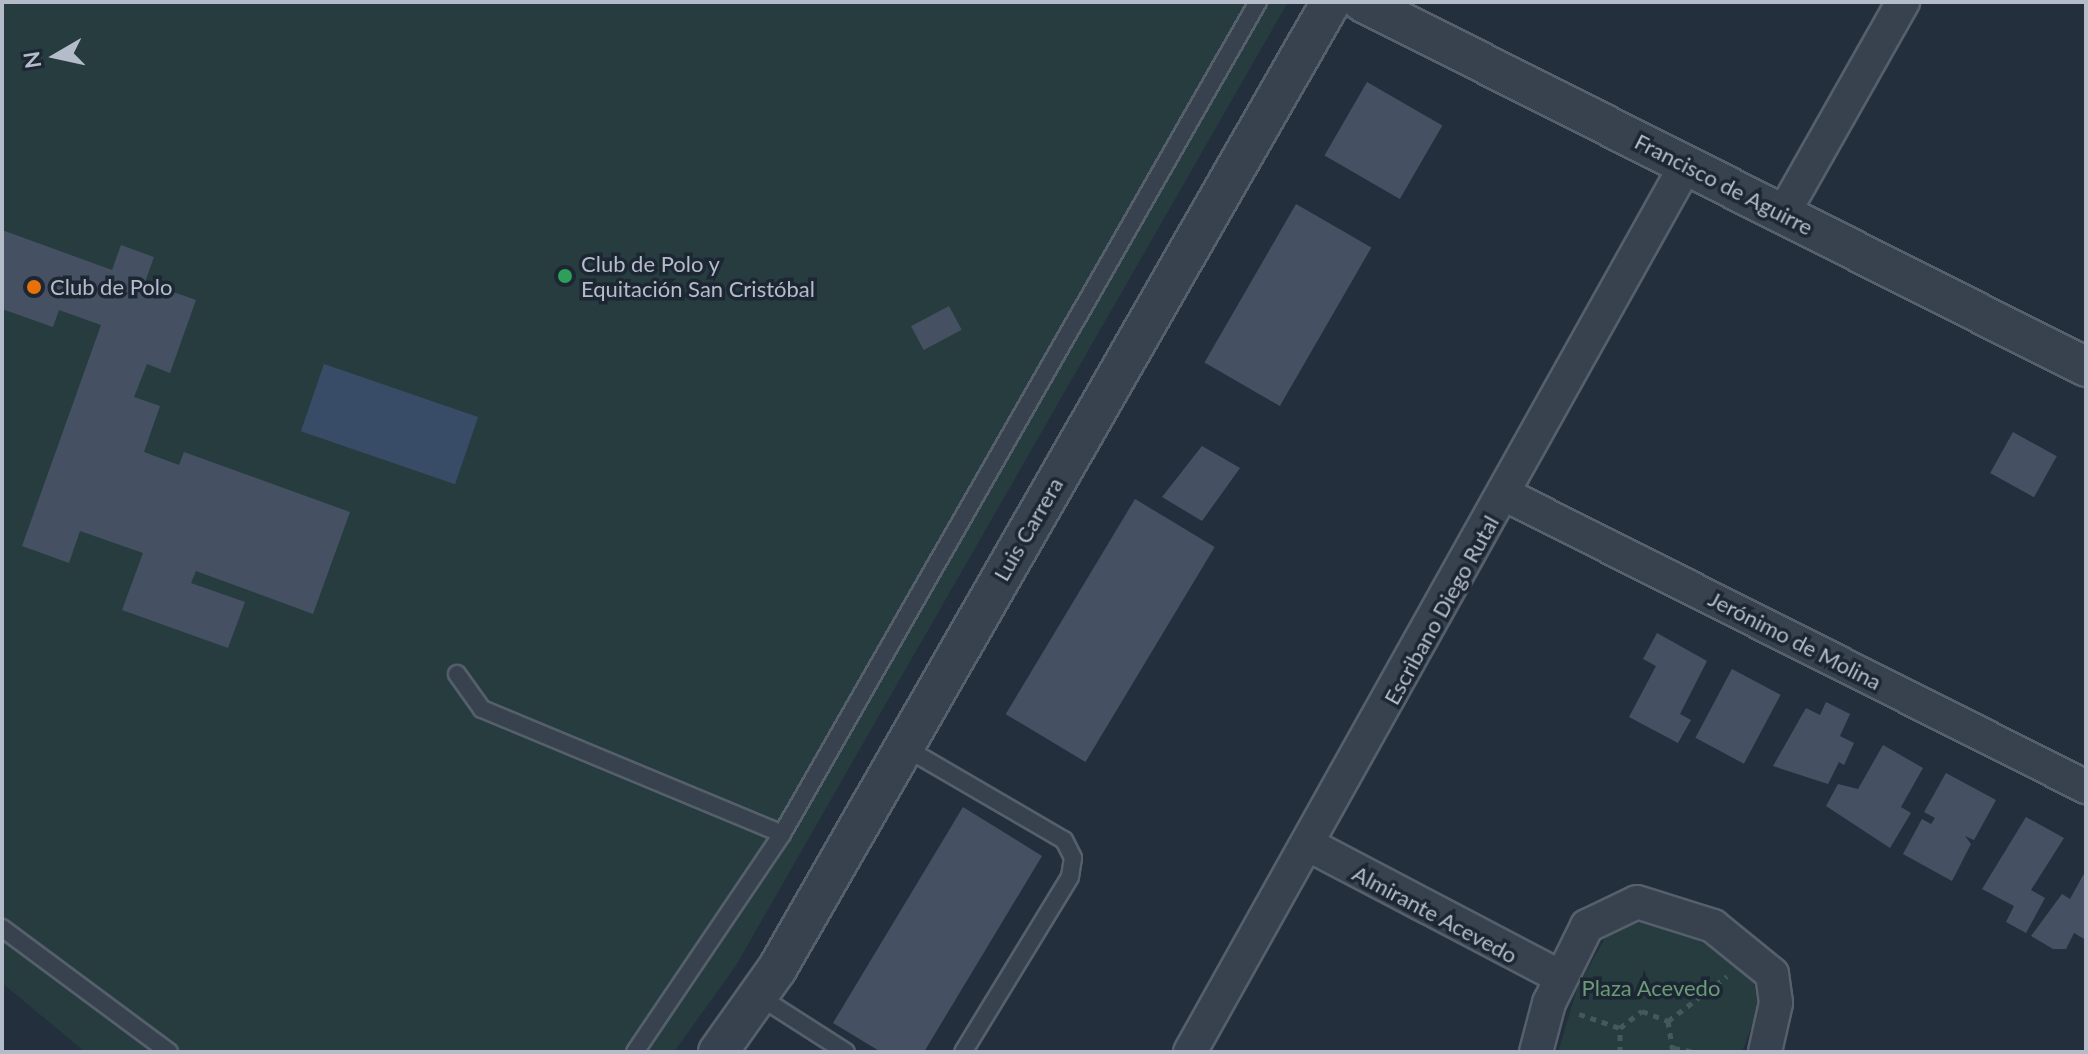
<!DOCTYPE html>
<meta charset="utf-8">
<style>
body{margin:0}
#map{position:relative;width:2088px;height:1054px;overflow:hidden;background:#242f3e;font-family:Lato,sans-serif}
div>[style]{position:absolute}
.green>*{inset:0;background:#263c3f}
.water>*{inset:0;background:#394c67;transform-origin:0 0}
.building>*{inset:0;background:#455162;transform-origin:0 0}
.path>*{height:5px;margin-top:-2.5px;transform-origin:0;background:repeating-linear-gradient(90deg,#44595c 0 6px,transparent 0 12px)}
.roads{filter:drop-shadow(2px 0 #565f6c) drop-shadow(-2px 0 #565f6c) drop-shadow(0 2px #565f6c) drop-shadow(0 -2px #565f6c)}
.service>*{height:16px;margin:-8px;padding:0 8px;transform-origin:8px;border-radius:8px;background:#38414e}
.minor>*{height:32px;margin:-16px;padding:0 16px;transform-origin:16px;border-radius:16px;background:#38414e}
.tertiary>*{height:38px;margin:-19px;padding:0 19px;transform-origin:19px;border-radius:19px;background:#38414e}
.dots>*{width:22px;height:22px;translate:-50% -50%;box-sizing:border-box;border:4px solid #1d2633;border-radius:50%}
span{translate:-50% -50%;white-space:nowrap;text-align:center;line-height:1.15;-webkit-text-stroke:7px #1d2633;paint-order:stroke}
.street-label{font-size:22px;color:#b4bcc9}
.poi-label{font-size:22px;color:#b4bcc9}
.left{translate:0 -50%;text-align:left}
.park-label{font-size:22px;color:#6b9a76}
.frame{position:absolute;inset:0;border:4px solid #b4bcc9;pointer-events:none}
.north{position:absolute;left:16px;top:16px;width:80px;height:80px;-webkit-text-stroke:6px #1d2633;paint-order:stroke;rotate:261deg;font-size:22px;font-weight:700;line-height:32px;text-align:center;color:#b4bcc9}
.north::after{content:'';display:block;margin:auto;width:28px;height:36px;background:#b4bcc9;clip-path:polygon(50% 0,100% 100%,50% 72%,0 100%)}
</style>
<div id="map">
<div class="green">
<i style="clip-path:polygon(2px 2px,1288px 2px,735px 967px,674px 1052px,85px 1052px,2px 983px)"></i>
<i style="clip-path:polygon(1654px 921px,1747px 963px,1760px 1004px,1742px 1052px,1558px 1052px,1578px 986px,1608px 933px,1625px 923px)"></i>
</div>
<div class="water">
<i style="left:324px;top:364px;width:163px;height:71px;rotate:19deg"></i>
</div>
<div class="building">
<i style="left:1367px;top:82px;width:87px;height:85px;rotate:30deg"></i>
<i style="left:1296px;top:204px;width:87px;height:183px;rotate:30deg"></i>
<i style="clip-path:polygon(2px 230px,112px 270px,121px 245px,154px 257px,145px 282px,196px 300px,170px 373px,147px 364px,134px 397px,160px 406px,144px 452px,179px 465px,184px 452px,350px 512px,313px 614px,196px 571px,191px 583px,245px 602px,228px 648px,122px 610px,143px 553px,80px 531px,69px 563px,22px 546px,101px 325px,59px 310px,53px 327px,2px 309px)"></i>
<i style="left:949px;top:306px;width:27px;height:43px;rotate:62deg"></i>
<i style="left:2013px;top:432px;width:50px;height:47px;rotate:29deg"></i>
<i style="clip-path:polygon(1202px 446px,1240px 468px,1202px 521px,1162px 497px)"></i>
<i style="left:1135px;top:499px;width:93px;height:251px;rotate:31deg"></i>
<i style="clip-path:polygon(1657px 633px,1707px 661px,1680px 714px,1691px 720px,1678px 743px,1629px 717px,1656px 666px,1643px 659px)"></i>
<i style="left:1732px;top:669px;width:55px;height:78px;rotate:28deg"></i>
<i style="clip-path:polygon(1826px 702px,1850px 714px,1840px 736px,1854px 743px,1844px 765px,1839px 762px,1828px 784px,1773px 766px,1806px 708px,1820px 715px)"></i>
<i style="clip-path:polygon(1883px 745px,1923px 768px,1901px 807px,1911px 813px,1890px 848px,1826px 806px,1838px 784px,1858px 789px)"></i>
<i style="clip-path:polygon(1946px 773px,1996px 800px,1974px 840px,1965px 836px,1971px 844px,1952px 881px,1903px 854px,1922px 819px,1931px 824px,1935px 818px,1924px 812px)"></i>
<i style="clip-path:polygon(963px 807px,1042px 856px,924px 1052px,881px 1052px,833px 1023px)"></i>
<i style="clip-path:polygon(2026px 817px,2064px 838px,2031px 890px,2045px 898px,2026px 933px,2006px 922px,2014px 906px,1982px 889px)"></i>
<i style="clip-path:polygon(2086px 870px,2086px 940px,2074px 933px,2066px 949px,2053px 949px,2031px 936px,2062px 894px,2070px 899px)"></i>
</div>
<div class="path">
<i style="left:1579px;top:1014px;width:43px;rotate:18.9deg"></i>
<i style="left:1668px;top:1021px;width:74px;rotate:-37.3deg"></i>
<i style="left:1674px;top:1048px;width:21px;rotate:11deg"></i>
<i style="left:1620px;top:1052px;width:24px;rotate:-90deg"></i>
<i style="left:1620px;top:1028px;width:28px;rotate:-38deg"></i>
<i style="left:1642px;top:1011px;width:28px;rotate:21deg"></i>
<i style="left:1668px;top:1021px;width:31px;rotate:81deg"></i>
</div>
<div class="roads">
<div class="service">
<i style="left:457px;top:674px;width:43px;rotate:54.5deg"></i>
<i style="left:482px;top:709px;width:325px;rotate:22.6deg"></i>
<i style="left:904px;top:747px;width:185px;rotate:30.2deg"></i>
<i style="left:1064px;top:840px;width:20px;rotate:63deg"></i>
<i style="left:1073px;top:858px;width:19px;rotate:99deg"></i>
<i style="left:1070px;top:877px;width:205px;rotate:121.4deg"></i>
<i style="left:2px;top:928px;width:208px;rotate:36.6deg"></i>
<i style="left:760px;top:997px;width:102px;rotate:32.6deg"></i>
<i style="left:635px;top:1052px;width:263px;rotate:-56deg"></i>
<i style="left:782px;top:834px;width:959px;rotate:-60.23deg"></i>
</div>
<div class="minor">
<i style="left:1783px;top:214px;width:244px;rotate:-60.5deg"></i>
<i style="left:1504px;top:494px;width:652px;rotate:26.72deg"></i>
<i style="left:1311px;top:846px;width:281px;rotate:27.7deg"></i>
<i style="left:1190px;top:1052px;width:1016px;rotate:-60.79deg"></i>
<i style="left:1536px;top:1052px;width:51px;rotate:-75.1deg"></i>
<i style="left:1549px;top:1003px;width:86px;rotate:-63.7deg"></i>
<i style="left:1587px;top:926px;width:55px;rotate:-25.6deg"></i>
<i style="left:1637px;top:902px;width:80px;rotate:17.5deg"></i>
<i style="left:1713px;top:926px;width:76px;rotate:39.1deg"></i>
<i style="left:1772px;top:974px;width:29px;rotate:82deg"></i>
<i style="left:1776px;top:1003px;width:50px;rotate:102.7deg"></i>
</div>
<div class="tertiary">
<i style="left:1362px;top:2px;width:811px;rotate:26.75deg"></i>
<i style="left:718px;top:1052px;width:102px;rotate:-54.6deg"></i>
<i style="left:777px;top:969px;width:1114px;rotate:-60.19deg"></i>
</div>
</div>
<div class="dots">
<i style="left:565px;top:276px;background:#2e9e5b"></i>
<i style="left:34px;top:287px;background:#e8710a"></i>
</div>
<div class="street-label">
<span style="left:1724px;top:184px;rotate:27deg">Francisco de Aguirre</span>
<span style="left:1028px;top:529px;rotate:-60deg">Luis Carrera</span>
<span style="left:1441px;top:610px;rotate:-61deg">Escribano Diego Rutal</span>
<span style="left:1795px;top:640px;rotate:27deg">Jerónimo de Molina</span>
<span style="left:1435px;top:914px;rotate:28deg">Almirante Acevedo</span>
</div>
<div class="poi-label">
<span class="left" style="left:581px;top:276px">Club de Polo y<br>Equitación San Cristóbal</span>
<span class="left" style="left:50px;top:287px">Club de Polo</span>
</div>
<div class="park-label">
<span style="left:1651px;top:988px">Plaza Acevedo</span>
</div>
<div class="frame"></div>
<div class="north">N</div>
</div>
